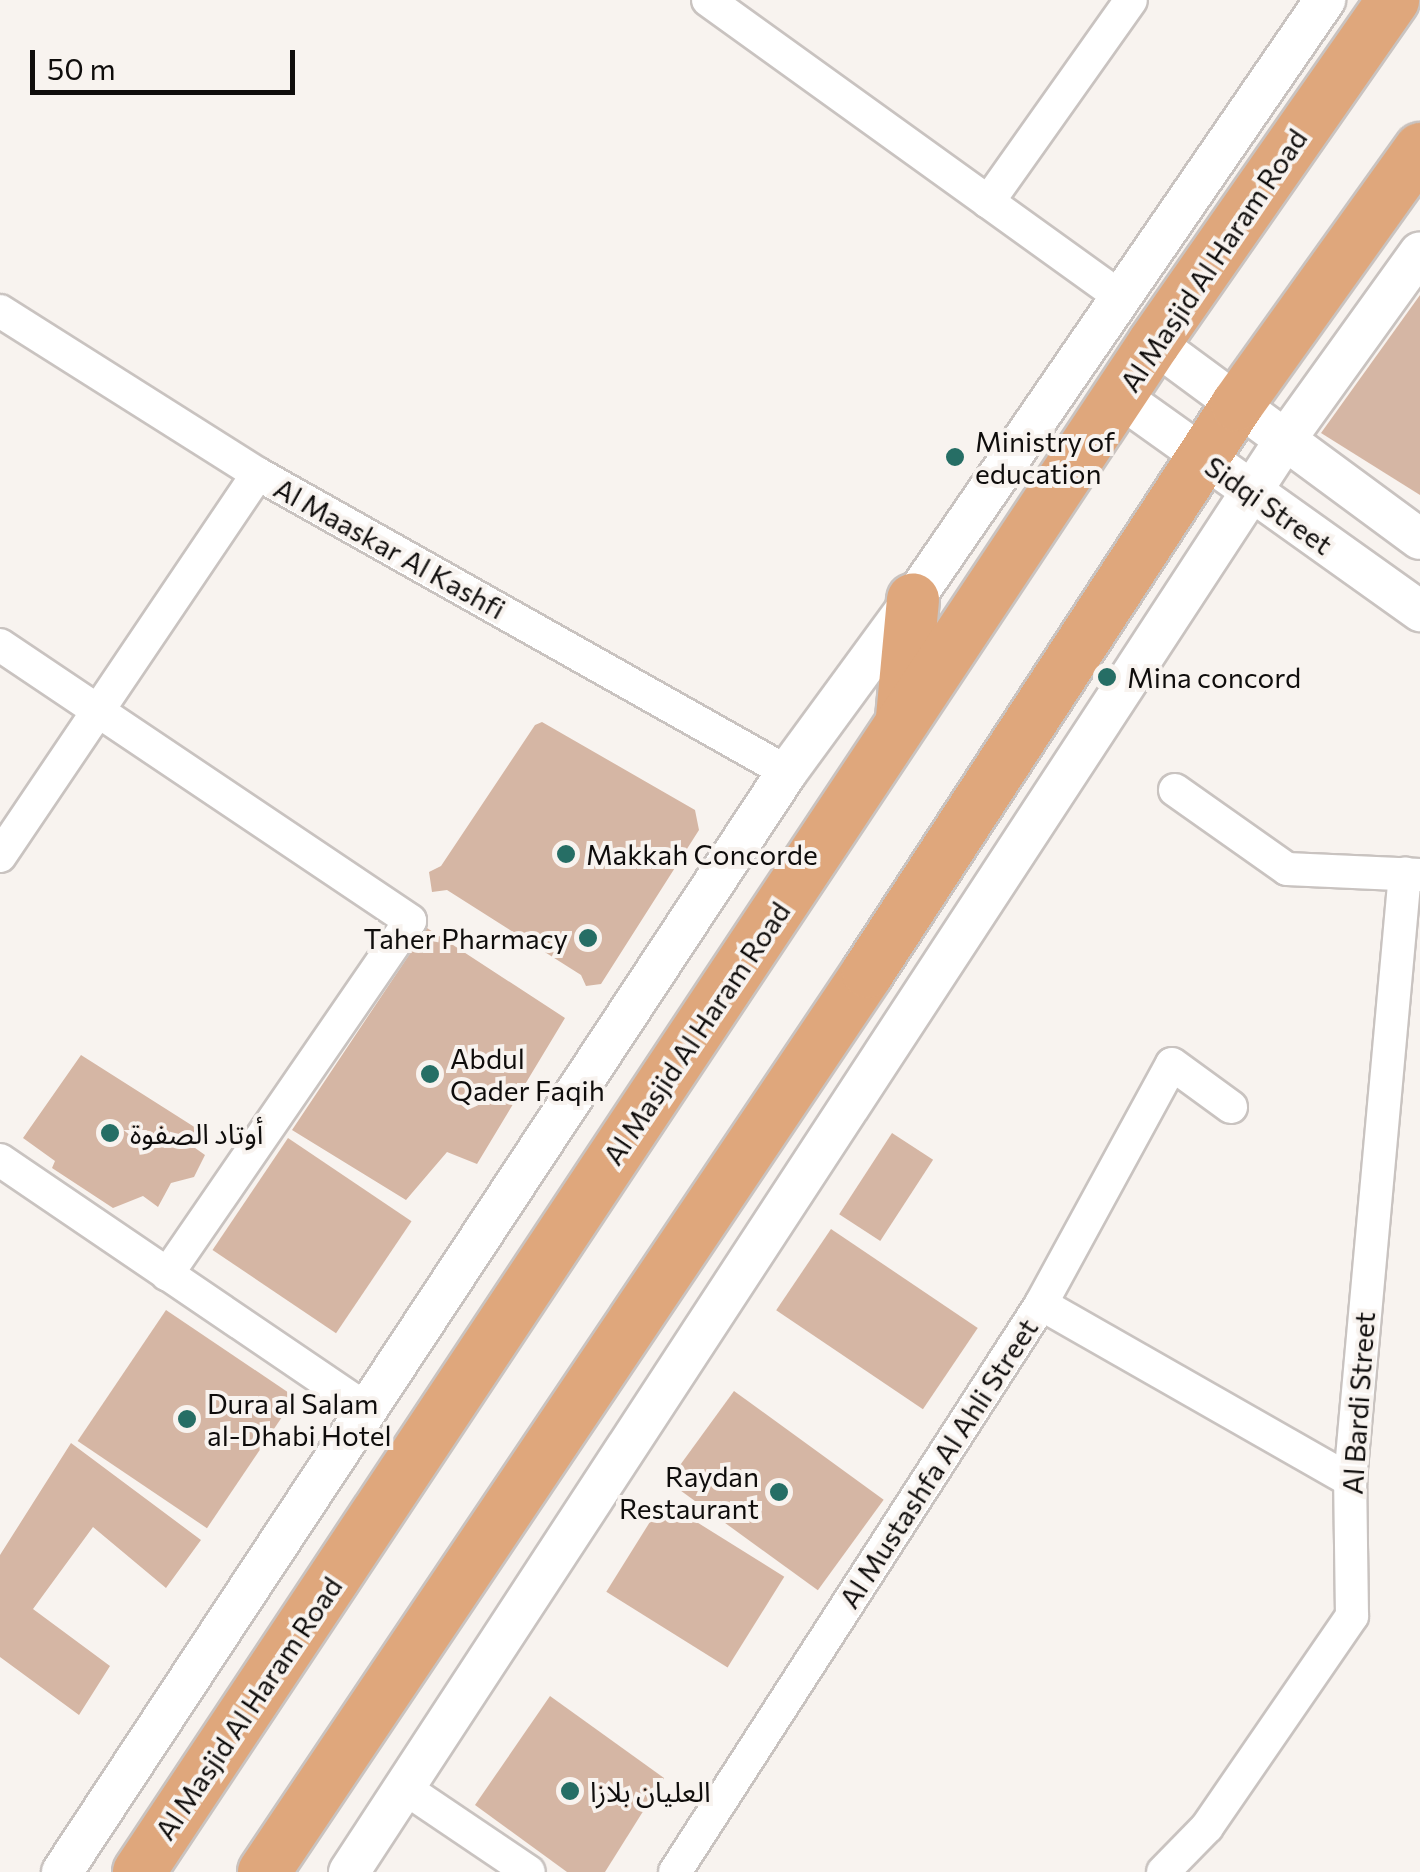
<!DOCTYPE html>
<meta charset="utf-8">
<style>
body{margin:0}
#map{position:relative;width:1420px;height:1872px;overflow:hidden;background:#f8f3ef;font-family:Commissioner,"Noto Sans Arabic",sans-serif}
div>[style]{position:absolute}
.building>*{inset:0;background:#d5b6a4;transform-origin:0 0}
.roads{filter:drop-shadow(2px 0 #c9c3c0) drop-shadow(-2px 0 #c9c3c0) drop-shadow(0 2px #c9c3c0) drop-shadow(0 -2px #c9c3c0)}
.minor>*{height:32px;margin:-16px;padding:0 16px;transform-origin:16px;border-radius:16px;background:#fff}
.tertiary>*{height:40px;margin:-20px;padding:0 20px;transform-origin:20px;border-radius:20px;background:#fff}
.primary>*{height:52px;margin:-26px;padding:0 26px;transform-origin:26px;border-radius:26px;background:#dfa77c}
.dots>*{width:28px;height:28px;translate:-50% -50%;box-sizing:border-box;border:5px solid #f8f3ef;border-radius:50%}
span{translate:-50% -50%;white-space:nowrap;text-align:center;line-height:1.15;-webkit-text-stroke:8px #f8f3ef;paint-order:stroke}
.street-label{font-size:28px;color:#0f0d0c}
.poi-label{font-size:28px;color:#0f0d0c}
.left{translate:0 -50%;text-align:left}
.right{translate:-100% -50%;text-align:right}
.scale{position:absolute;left:30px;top:50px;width:265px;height:45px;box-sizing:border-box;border:5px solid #0f0d0c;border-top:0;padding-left:12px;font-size:30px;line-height:35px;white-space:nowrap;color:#0f0d0c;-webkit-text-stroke:8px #f8f3ef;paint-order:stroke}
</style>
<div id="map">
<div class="building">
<i style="clip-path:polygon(1420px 295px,1420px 495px,1321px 433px)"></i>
<i style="clip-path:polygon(542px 722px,695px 810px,699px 830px,601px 984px,586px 986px,581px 975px,447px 890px,432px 892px,429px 872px,441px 866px,535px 725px)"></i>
<i style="clip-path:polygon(427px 928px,565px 1018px,477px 1164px,447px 1152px,406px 1200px,292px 1130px)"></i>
<i style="clip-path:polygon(81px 1055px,196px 1128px,188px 1143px,205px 1155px,194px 1177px,171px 1183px,158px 1207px,143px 1196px,113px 1208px,52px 1168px,55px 1161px,23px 1138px)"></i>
<i style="left:892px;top:1133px;width:49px;height:97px;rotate:33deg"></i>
<i style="left:288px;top:1138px;width:149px;height:135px;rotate:34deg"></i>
<i style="left:831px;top:1229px;width:177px;height:98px;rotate:34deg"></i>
<i style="left:166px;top:1310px;width:156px;height:158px;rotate:34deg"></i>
<i style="left:734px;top:1391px;width:185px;height:112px;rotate:36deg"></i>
<i style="clip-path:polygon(71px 1443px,201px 1540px,166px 1588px,93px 1527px,33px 1609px,110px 1666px,79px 1715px,0 1657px,0 1555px)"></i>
<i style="left:663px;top:1501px;width:143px;height:107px;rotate:32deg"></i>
<i style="clip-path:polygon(550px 1696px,664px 1778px,605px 1872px,567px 1872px,475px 1805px)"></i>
</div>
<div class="roads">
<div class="minor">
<i style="left:708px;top:0;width:510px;rotate:35.75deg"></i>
<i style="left:988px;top:202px;width:247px;rotate:-54.7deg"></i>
<i style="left:0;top:311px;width:305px;rotate:32.3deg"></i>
<i style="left:258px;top:474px;width:607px;rotate:29.39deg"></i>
<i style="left:0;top:645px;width:494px;rotate:33.9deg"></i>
<i style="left:410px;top:921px;width:429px;rotate:124.5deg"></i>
<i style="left:1175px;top:790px;width:137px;rotate:35.2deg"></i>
<i style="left:1287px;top:869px;width:133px;rotate:2.6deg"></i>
<i style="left:0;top:856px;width:461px;rotate:-56deg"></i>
<i style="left:0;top:1160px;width:443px;rotate:34.2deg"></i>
<i style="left:1041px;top:1304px;width:273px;rotate:-61.4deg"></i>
<i style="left:1172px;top:1064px;width:73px;rotate:36.1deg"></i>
<i style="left:406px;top:1789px;width:148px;rotate:34deg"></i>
<i style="left:675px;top:1872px;width:676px;rotate:-57.2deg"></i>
<i style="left:1041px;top:1304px;width:356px;rotate:29.7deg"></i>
<i style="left:1163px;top:1872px;width:63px;rotate:-45.6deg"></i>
<i style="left:1207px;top:1827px;width:256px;rotate:-55.5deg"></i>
<i style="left:1352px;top:1616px;width:136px;rotate:-90.8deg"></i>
<i style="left:1350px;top:1480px;width:609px;rotate:-84.82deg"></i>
</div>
<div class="tertiary">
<i style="left:1154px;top:343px;width:330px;rotate:36.4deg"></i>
<i style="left:1120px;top:397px;width:369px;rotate:35.5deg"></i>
<i style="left:62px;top:1872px;width:1317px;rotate:-56.61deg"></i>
<i style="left:787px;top:772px;width:213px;rotate:-53.8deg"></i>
<i style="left:913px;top:600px;width:728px;rotate:-55.52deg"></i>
<i style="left:349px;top:1872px;width:1711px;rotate:-56.83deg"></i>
<i style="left:1285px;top:440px;width:231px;rotate:-54.3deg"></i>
</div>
<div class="primary">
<i style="left:902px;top:718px;width:119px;rotate:-84.7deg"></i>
<i style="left:139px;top:1872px;width:1835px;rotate:-56.42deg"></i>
<i style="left:1154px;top:343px;width:418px;rotate:-55.1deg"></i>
<i style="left:264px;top:1872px;width:1084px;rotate:-56.13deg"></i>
<i style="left:868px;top:972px;width:676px;rotate:-56.94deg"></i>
<i style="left:1237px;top:405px;width:315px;rotate:-54.4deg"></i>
</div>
</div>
<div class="dots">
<i style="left:955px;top:457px;background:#266e65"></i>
<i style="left:1107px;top:677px;background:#266e65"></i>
<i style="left:566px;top:854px;background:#266e65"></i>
<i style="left:588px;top:938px;background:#266e65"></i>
<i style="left:430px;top:1074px;background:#266e65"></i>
<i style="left:110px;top:1133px;background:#266e65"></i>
<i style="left:187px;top:1419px;background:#266e65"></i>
<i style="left:779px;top:1492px;background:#266e65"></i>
<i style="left:570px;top:1791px;background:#266e65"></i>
</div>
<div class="street-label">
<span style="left:1213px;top:260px;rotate:-56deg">Al Masjid Al Haram Road</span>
<span style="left:1269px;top:505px;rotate:35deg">Sidqi Street</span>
<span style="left:390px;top:548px;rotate:29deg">Al Maaskar Al Kashfi</span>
<span style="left:696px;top:1033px;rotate:-56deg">Al Masjid Al Haram Road</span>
<span style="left:1358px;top:1403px;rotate:-86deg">Al Bardi Street</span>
<span style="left:938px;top:1463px;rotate:-57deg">Al Mustashfa Al Ahli Street</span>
<span style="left:248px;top:1708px;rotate:-56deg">Al Masjid Al Haram Road</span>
</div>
<div class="poi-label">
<span class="left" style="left:975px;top:457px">Ministry of<br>education</span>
<span class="left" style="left:1127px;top:677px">Mina concord</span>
<span class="left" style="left:586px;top:854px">Makkah Concorde</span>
<span class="right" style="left:568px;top:938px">Taher Pharmacy</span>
<span class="left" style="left:450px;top:1074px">Abdul<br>Qader Faqih</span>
<span class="left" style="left:130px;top:1133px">أوتاد الصفوة</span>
<span class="left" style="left:207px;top:1419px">Dura al Salam<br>al-Dhabi Hotel</span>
<span class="right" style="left:759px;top:1492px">Raydan<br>Restaurant</span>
<span class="left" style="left:590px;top:1791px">العليان بلازا</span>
</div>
<div class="scale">50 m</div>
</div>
